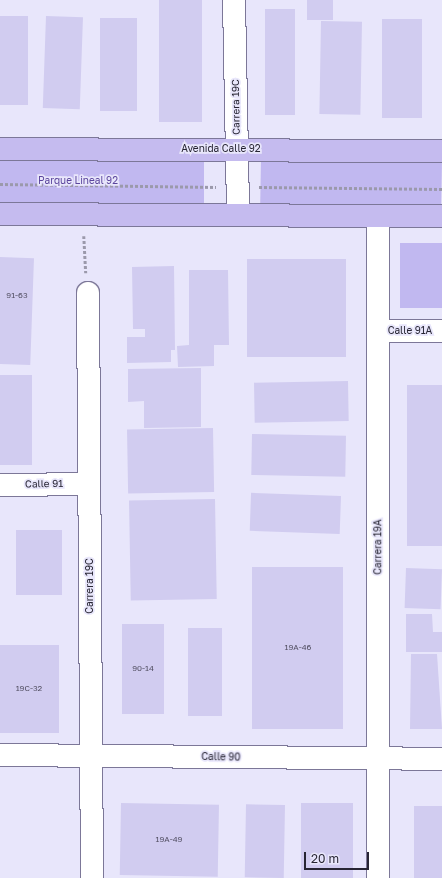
<!DOCTYPE html>
<style>
body{margin:0}
#map{position:relative;width:442px;height:878px;overflow:hidden;background:#e8e6fb;font-family:"Golos Text",sans-serif}
div>[style]{position:absolute}
.green>*{inset:0;background:#c1b8f0;transform-origin:0 0}
.building>*{inset:0;background:#d1ccf0;transform-origin:0 0}
.path>*{height:2.5px;margin-top:-1.25px;transform-origin:0;background:repeating-linear-gradient(90deg,#9b99ab 0 3px,transparent 0 5px)}
.roads{filter:drop-shadow(1px 0 #7c7798) drop-shadow(-1px 0 #7c7798) drop-shadow(0 1px #7c7798) drop-shadow(0 -1px #7c7798)}
.minor>*{height:22px;margin:-11px;padding:0 11px;transform-origin:11px;border-radius:11px;background:#fff}
.major>*{height:22px;margin:-11px;padding:0 11px;transform-origin:11px;border-radius:11px;background:#c5bbef}
span{translate:-50% -50%;white-space:nowrap;text-align:center;line-height:1.15;-webkit-text-stroke:3.5px #e8e6fb;paint-order:stroke}
.number-label{font-size:8px;color:#524f62}
.number-label span{-webkit-text-stroke-width:0}
.street-label{font-size:10px;color:#272533}
.park-label{font-size:10px;color:#5b459d}
.scale{position:absolute;left:304px;top:852px;width:65px;height:18px;box-sizing:border-box;border:2px solid #272533;border-top:0;padding-left:5px;font-size:12px;line-height:14px;white-space:nowrap;color:#272533;-webkit-text-stroke:3px #e8e6fb;paint-order:stroke}
</style>
<div id="map">
<div class="green">
<i style="left:204px;top:155px;width:50px;height:204px;rotate:90deg"></i>
<i style="left:261px;top:159px;width:181px;height:46px;rotate:1deg"></i>
<i style="left:442px;top:243px;width:65px;height:42px;rotate:90deg"></i>
</div>
<div class="building">
<i style="left:159px;top:0;width:43px;height:122px"></i>
<i style="left:307px;top:0;width:26px;height:20px"></i>
<i style="left:265px;top:9px;width:30px;height:106px"></i>
<i style="left:0;top:16px;width:28px;height:89px"></i>
<i style="left:46px;top:16px;width:37px;height:92px;rotate:2deg"></i>
<i style="left:100px;top:18px;width:37px;height:93px"></i>
<i style="left:382px;top:19px;width:40px;height:99px"></i>
<i style="left:321px;top:21px;width:41px;height:93px;rotate:1deg"></i>
<i style="left:0;top:257px;width:34px;height:107px;rotate:2deg"></i>
<i style="left:346px;top:259px;width:98px;height:99px;rotate:90deg"></i>
<i style="clip-path:polygon(174px 266px,175px 350px,171px 350px,171px 362px,127px 363px,127px 337px,145px 337px,145px 329px,133px 329px,132px 267px)"></i>
<i style="clip-path:polygon(189px 270px,228px 270px,229px 345px,214px 345px,214px 366px,178px 367px,177px 346px,189px 345px)"></i>
<i style="clip-path:polygon(201px 368px,201px 427px,144px 428px,144px 401px,128px 402px,128px 369px)"></i>
<i style="left:32px;top:375px;width:90px;height:32px;rotate:90deg"></i>
<i style="left:348px;top:381px;width:40px;height:94px;rotate:89deg"></i>
<i style="left:407px;top:385px;width:35px;height:161px"></i>
<i style="left:213px;top:428px;width:64px;height:86px;rotate:89deg"></i>
<i style="left:252px;top:434px;width:94px;height:41px;rotate:1deg"></i>
<i style="left:341px;top:496px;width:38px;height:90px;rotate:92deg"></i>
<i style="left:215px;top:499px;width:100px;height:86px;rotate:89deg"></i>
<i style="left:62px;top:530px;width:65px;height:46px;rotate:90deg"></i>
<i style="left:252px;top:567px;width:91px;height:162px"></i>
<i style="left:406px;top:568px;width:36px;height:40px;rotate:2deg"></i>
<i style="clip-path:polygon(406px 614px,432px 614px,433px 632px,442px 632px,442px 652px,406px 652px)"></i>
<i style="left:122px;top:624px;width:42px;height:90px"></i>
<i style="left:188px;top:628px;width:34px;height:88px"></i>
<i style="left:0;top:645px;width:59px;height:88px"></i>
<i style="clip-path:polygon(411px 654px,437px 654px,442px 729px,410px 729px)"></i>
<i style="left:121px;top:803px;width:98px;height:72px;rotate:1deg"></i>
<i style="left:301px;top:803px;width:52px;height:75px"></i>
<i style="left:285px;top:805px;width:73px;height:39px;rotate:91deg"></i>
<i style="left:414px;top:806px;width:28px;height:72px"></i>
</div>
<div class="path">
<i style="left:0;top:184px;width:216px;rotate:0.8deg"></i>
<i style="left:259px;top:187px;width:183px;rotate:0.6deg"></i>
<i style="left:84px;top:236px;width:37px;rotate:87deg"></i>
</div>
<div class="roads">
<div class="minor">
<i style="left:234px;top:0;width:215px;rotate:88.9deg"></i>
<i style="left:378px;top:216px;width:662px;rotate:90deg"></i>
<i style="left:88px;top:293px;width:585px;rotate:89.61deg"></i>
<i style="left:378px;top:331px;width:64px"></i>
<i style="left:0;top:485px;width:89px;rotate:-0.6deg"></i>
<i style="left:0;top:755px;width:442px;rotate:0.5deg"></i>
</div>
<div class="major">
<i style="left:0;top:149px;width:442px;rotate:0.3deg"></i>
<i style="left:0;top:214px;width:442px;rotate:0.3deg"></i>
</div>
</div>
<div class="number-label">
<span style="left:17px;top:296px">91-63</span>
<span style="left:298px;top:648px">19A-46</span>
<span style="left:143px;top:669px">90-14</span>
<span style="left:29px;top:689px">19C-32</span>
<span style="left:169px;top:840px">19A-49</span>
</div>
<div class="street-label">
<span style="left:236px;top:107px;rotate:-91deg">Carrera 19C</span>
<span style="left:221px;top:149px">Avenida Calle 92</span>
<span style="left:410px;top:331px">Calle 91A</span>
<span style="left:44px;top:484px;rotate:-1deg">Calle 91</span>
<span style="left:378px;top:547px;rotate:-90deg">Carrera 19A</span>
<span style="left:90px;top:586px;rotate:-90deg">Carrera 19C</span>
<span style="left:221px;top:757px;rotate:1deg">Calle 90</span>
</div>
<div class="park-label">
<span style="left:78px;top:181px">Parque Lineal 92</span>
</div>
<div class="scale">20 m</div>
</div>
